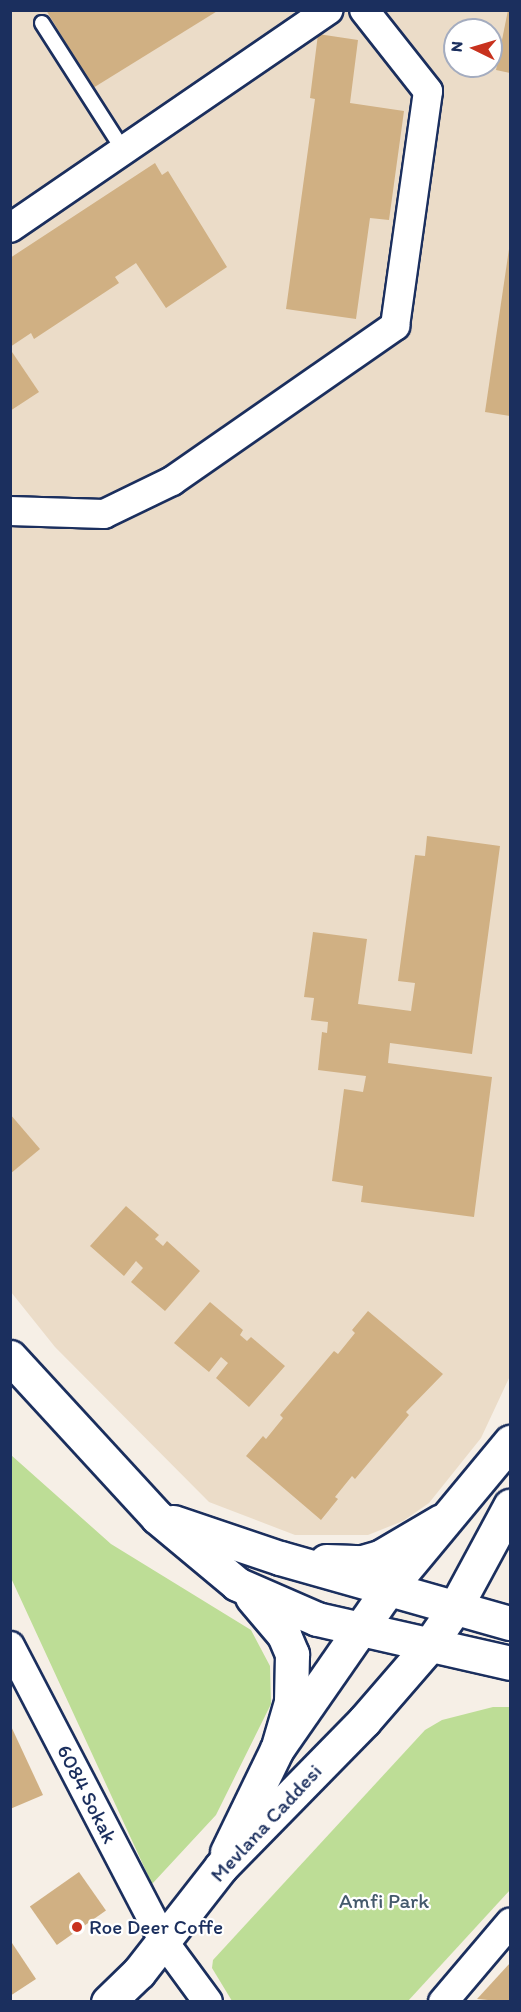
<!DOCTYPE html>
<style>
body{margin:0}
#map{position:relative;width:521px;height:2012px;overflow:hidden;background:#f6efe6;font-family:Itim,sans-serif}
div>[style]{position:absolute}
.built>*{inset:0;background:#ebdcc8}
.green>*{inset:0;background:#bddd96}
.building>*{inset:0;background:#d0b083;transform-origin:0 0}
.roads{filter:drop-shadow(2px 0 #1b2f5e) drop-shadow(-2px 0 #1b2f5e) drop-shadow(0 2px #1b2f5e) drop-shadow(0 -2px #1b2f5e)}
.service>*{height:14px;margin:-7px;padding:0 7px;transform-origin:7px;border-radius:7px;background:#fff}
.minor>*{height:28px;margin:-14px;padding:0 14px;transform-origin:14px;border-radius:14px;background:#fff}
.tertiary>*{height:33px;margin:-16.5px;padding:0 16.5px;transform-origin:16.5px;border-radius:16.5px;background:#fff}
.secondary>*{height:33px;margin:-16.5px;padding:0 16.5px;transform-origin:16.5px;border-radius:16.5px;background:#fff}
.dots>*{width:16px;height:16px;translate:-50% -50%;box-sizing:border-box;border:3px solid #fff;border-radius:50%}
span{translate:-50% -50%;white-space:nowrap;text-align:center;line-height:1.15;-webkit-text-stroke:4.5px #fff;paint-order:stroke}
.street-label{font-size:21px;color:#1b2f5e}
.park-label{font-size:21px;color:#445a6c}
.poi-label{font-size:21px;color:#1b2f5e}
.left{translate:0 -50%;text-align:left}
.frame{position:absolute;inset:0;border:12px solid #1b2f5e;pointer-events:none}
.north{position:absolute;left:443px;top:18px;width:60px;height:60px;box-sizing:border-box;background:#fff;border:2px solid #a4acbf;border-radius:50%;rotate:275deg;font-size:16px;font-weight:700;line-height:24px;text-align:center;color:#1b2f5e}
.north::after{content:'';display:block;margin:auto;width:21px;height:27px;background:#c8321e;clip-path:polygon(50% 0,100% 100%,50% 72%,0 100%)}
</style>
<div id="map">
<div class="built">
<i style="clip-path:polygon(evenodd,10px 11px,510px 11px,510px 1376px,481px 1438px,429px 1503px,403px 1521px,368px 1535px,295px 1535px,209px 1502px,55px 1347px,11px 1292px,10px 11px,455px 30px,491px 30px,491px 66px,455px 66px,455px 30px)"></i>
</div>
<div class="green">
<i style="clip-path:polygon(11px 1455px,111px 1544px,251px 1630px,270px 1666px,271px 1704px,216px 1815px,152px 1884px,11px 1578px)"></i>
<i style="clip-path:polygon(493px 1707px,510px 1707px,510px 1890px,408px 2001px,232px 2001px,212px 1968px,213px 1960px,425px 1730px,442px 1720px)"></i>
</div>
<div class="building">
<i style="clip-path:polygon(46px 10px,219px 10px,93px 88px)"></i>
<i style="clip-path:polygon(508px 10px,510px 10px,510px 73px,496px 70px)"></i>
<i style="clip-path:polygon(318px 34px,358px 40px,350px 103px,404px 111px,389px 220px,370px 218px,356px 319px,286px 309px,315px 99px,310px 98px)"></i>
<i style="clip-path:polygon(155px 163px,162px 175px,168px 171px,227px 267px,166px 308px,136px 263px,115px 277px,119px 283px,34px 339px,31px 333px,10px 347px,10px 258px)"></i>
<i style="clip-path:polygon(509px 249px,510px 249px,510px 416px,485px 412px)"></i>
<i style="clip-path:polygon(10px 349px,39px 392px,10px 411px)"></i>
<i style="clip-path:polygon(427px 836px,500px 846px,472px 1054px,390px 1043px,388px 1063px,492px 1077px,474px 1217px,361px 1202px,363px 1186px,332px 1181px,344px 1089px,363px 1092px,366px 1076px,318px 1070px,322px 1032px,327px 1033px,328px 1022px,311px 1020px,314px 998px,304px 997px,313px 932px,367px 939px,358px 1004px,411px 1011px,415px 983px,398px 981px,415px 855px,425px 856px)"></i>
<i style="clip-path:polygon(10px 1114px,40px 1149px,10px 1174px)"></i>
<i style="clip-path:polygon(126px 1206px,159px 1235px,155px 1239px,163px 1246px,167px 1241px,200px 1271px,165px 1311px,131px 1282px,143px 1268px,136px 1261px,124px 1276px,90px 1246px)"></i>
<i style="clip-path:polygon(210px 1302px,243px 1330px,240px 1335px,247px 1341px,251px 1337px,285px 1366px,249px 1407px,216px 1378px,228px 1363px,221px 1357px,209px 1372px,174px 1343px)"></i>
<i style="clip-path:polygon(368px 1311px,443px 1374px,406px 1412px,409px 1415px,355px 1479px,352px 1476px,335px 1497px,338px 1499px,321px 1520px,246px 1456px,263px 1436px,266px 1439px,283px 1418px,280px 1415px,334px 1351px,338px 1354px,355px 1333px,352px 1330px)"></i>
<i style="clip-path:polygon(10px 1724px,43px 1795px,10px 1809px)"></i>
<i style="left:79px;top:1872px;width:47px;height:60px;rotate:55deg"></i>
<i style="clip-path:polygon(10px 1940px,36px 1979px,10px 1996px)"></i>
<i style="clip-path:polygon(510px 1963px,510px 2002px,477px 1999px)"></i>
</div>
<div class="roads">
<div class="service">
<i style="left:42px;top:23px;width:152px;rotate:57.4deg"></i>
</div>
<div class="minor">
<i style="left:10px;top:228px;width:386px;rotate:-34.4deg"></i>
<i style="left:10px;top:511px;width:94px;rotate:1.8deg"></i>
<i style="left:104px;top:514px;width:76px;rotate:-25.9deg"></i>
<i style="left:172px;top:481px;width:272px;rotate:-34.8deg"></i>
<i style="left:395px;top:326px;width:237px;rotate:-82deg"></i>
<i style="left:428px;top:91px;width:103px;rotate:-128.3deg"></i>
<i style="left:10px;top:1646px;width:334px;rotate:62.5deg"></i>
<i style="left:164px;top:1942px;width:74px;rotate:53.7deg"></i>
<i style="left:443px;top:2002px;width:104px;rotate:-49.7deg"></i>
</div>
<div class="tertiary">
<i style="left:10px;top:1357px;width:217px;rotate:47.4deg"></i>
<i style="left:157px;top:1517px;width:104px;rotate:39.9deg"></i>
<i style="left:237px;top:1584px;width:87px;rotate:23.6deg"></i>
<i style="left:317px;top:1619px;width:198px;rotate:12.8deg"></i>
<i style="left:173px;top:1522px;width:113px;rotate:18.6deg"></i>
<i style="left:280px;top:1558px;width:239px;rotate:15.8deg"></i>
<i style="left:326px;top:1561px;width:36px;rotate:2deg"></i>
<i style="left:362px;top:1562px;width:19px;rotate:-16deg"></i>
<i style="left:380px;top:1557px;width:71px;rotate:-30.5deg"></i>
<i style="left:252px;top:1597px;width:50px;rotate:49.9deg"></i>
<i style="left:284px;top:1635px;width:21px;rotate:67deg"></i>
<i style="left:292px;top:1654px;width:48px;rotate:91.2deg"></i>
<i style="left:291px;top:1702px;width:43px;rotate:106.3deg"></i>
</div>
<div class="secondary">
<i style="left:227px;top:1852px;width:114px;rotate:-64.1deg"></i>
<i style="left:277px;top:1749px;width:196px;rotate:-55.2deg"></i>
<i style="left:389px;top:1588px;width:190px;rotate:-50.3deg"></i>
<i style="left:108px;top:2002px;width:43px;rotate:-44.1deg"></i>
<i style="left:139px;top:1972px;width:133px;rotate:-52deg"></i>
<i style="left:221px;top:1867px;width:204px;rotate:-45.6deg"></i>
<i style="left:364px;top:1721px;width:98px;rotate:-49.1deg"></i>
<i style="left:428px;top:1647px;width:50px;rotate:-55.7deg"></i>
<i style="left:456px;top:1606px;width:114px;rotate:-61.6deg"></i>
</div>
</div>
<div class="dots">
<i style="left:77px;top:1927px;background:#c8321e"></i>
</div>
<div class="street-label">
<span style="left:87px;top:1794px;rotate:63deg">6084 Sokak</span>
<span style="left:266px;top:1823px;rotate:-47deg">Mevlana Caddesi</span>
</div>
<div class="park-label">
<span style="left:384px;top:1901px">Amfi Park</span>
</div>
<div class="poi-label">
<span class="left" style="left:89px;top:1927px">Roe Deer Coffe</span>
</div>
<div class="frame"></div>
<div class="north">N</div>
</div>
